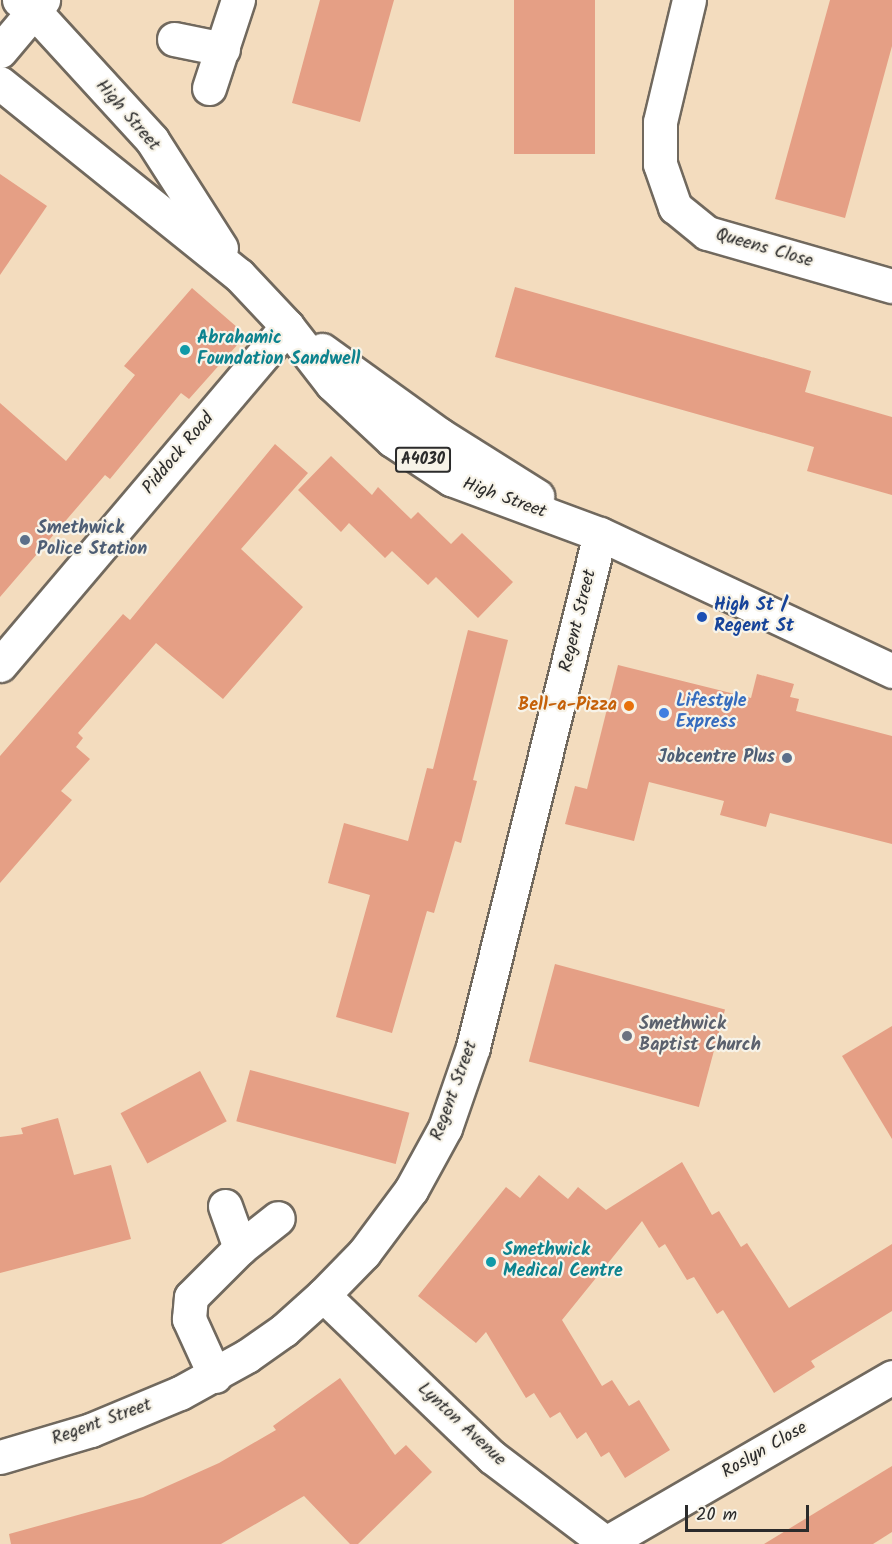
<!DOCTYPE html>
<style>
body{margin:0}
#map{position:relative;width:892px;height:1544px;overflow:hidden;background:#f3dcbe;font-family:Kalam,sans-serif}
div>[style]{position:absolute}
.building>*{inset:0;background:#e59f85;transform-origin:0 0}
.roads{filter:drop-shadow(2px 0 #71695e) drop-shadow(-2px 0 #71695e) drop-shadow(0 2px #71695e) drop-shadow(0 -2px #71695e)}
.minor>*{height:33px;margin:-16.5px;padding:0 16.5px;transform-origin:16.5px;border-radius:16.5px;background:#fff}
.major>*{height:33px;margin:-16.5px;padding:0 16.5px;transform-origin:16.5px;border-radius:16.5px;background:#fff}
.dots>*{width:16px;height:16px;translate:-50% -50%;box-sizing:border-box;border:3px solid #f7f3e8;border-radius:50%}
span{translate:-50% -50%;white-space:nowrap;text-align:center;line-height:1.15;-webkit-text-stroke:4.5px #f7f3e8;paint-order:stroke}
.shield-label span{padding:2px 4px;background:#f7f3e8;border:2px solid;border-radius:4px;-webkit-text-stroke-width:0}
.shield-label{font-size:16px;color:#2b2b2b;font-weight:700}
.street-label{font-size:18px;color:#2b2b2b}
.culture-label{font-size:18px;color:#0d838f;font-weight:700}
.left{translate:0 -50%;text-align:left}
.service-label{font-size:18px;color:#4e5e75;font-weight:700}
.right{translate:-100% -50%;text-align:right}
.transit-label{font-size:18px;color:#164399;font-weight:700}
.shop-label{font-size:18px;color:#366cbe;font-weight:700}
.food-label{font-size:18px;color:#c56008;font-weight:700}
.worship-label{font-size:18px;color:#5b616d;font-weight:700}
.scale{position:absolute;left:685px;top:1505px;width:124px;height:27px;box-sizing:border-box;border:3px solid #2b2b2b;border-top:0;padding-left:8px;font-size:18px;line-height:21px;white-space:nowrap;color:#2b2b2b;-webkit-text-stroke:4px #f7f3e8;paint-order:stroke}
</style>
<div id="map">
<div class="building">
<i style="clip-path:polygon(320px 0,394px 0,360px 122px,292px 103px)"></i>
<i style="left:514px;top:0;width:81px;height:154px"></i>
<i style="clip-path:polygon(830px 0,892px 0,892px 46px,845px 218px,775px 199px)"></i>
<i style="clip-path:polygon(0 174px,47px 206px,0 275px)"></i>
<i style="clip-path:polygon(515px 287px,811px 371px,805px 392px,892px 417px,892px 495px,807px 471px,814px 447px,495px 357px)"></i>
<i style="clip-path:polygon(192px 288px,246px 335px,189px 399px,181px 393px,110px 479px,105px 475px,0 597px,0 403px,66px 461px,135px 375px,124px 366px)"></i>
<i style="clip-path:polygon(275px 444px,308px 473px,241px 549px,303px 607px,223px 699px,156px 643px,78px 733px,83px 738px,76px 747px,90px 759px,61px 791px,72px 800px,0 883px,0 756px,123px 614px,130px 620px)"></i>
<i style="clip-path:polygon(331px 456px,372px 495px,378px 487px,411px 519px,418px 512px,451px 544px,462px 533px,513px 582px,478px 618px,436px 577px,428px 585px,392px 551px,385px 558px,349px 523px,341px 532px,298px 490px)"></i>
<i style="clip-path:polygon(468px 630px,508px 640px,473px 780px,477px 781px,461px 843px,455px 841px,434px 913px,427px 911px,392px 1033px,336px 1017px,370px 895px,328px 883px,344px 823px,408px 841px,427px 768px,433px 769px)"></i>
<i style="clip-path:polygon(618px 665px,751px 698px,757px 674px,794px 684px,790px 697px,799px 699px,796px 711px,892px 736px,892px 844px,770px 813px,766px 827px,720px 815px,724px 801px,649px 782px,634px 841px,565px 824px,575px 786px,587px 789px)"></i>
<i style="left:555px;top:964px;width:176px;height:101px;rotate:15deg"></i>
<i style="clip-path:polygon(892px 1026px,892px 1139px,842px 1056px)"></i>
<i style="left:250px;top:1070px;width:165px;height:53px;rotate:15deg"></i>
<i style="left:200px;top:1071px;width:57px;height:90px;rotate:62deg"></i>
<i style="clip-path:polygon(58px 1118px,74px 1175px,111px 1165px,131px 1239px,0 1273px,0 1137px,23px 1134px,21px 1128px)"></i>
<i style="clip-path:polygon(682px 1162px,712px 1215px,719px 1211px,741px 1247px,747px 1243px,789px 1308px,892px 1244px,892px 1311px,811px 1361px,815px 1367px,774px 1393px,723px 1310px,717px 1314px,694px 1277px,687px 1280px,665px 1244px,659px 1248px,642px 1221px,562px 1320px,602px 1386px,612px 1380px,629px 1406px,639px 1400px,670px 1450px,625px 1478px,609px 1452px,601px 1457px,586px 1432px,577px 1439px,560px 1412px,550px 1418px,534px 1393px,526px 1398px,486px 1332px,476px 1343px,418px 1296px,506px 1187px,520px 1198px,539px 1175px,568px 1199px,578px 1187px,606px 1210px)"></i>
<i style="clip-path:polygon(340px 1378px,395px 1455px,406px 1445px,432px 1472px,358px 1544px,350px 1544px,304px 1496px,221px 1544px,11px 1544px,9px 1534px,143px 1497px,219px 1463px,276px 1430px,273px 1426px)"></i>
<i style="clip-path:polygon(892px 1466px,892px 1532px,873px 1544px,764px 1544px)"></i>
</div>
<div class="roads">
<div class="minor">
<i style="left:689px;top:0;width:125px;rotate:103.4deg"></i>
<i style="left:660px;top:122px;width:42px;rotate:90deg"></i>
<i style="left:660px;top:164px;width:46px;rotate:70.8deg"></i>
<i style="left:675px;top:207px;width:41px;rotate:39.1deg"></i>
<i style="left:707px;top:233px;width:192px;rotate:16deg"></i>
<i style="left:174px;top:39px;width:50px;rotate:11.5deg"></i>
<i style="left:0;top:51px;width:67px;rotate:-49.9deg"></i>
<i style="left:209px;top:88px;width:93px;rotate:-71.8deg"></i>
<i style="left:0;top:665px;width:444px;rotate:-49.7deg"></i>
<i style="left:225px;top:1206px;width:45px;rotate:70.3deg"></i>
<i style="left:323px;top:1295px;width:234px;rotate:43.8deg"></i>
<i style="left:492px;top:1457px;width:144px;rotate:37.1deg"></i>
<i style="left:215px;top:1376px;width:63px;rotate:-114.5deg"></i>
<i style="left:189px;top:1319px;width:22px;rotate:-85deg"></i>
<i style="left:191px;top:1297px;width:69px;rotate:-45deg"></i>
<i style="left:240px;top:1248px;width:48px;rotate:-38.3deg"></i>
<i style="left:0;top:1457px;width:95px;rotate:-16.5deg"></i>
<i style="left:91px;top:1430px;width:96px;rotate:-22.6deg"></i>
<i style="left:180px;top:1393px;width:77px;rotate:-28.9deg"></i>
<i style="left:247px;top:1356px;width:45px;rotate:-35.1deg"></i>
<i style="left:284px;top:1330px;width:52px;rotate:-41.9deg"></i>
<i style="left:323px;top:1295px;width:59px;rotate:-45.7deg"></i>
<i style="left:364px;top:1253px;width:79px;rotate:-53.3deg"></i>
<i style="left:411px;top:1190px;width:71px;rotate:-61.3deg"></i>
<i style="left:445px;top:1128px;width:86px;rotate:-70.9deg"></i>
<i style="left:473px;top:1047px;width:528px;rotate:-76.1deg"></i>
<i style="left:606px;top:1543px;width:331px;rotate:-30.1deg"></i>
</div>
<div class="major">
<i style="left:19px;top:0;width:17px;rotate:36deg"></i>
<i style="left:33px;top:10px;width:176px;rotate:47.5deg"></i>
<i style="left:152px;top:140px;width:128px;rotate:57.4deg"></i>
<i style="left:0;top:83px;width:307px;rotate:38.8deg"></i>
<i style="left:239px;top:275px;width:70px;rotate:46.7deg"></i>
<i style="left:287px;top:326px;width:73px;rotate:52.2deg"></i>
<i style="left:332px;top:384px;width:82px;rotate:43deg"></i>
<i style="left:392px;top:440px;width:71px;rotate:33.5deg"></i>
<i style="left:451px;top:479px;width:159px;rotate:20.3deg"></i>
<i style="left:600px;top:534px;width:323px;rotate:25.1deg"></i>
<i style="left:322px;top:350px;width:145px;rotate:35.8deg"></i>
<i style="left:440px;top:435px;width:115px;rotate:32.2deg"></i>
</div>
</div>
<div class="dots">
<i style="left:185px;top:350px;background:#0f9aa8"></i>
<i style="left:25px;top:540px;background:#5c6f8a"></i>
<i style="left:702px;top:617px;background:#1a4fb4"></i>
<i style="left:629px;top:706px;background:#e8710a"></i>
<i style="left:664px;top:713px;background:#3f7fe0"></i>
<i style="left:787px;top:758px;background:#5c6f8a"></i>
<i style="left:627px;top:1036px;background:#6b7280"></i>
<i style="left:491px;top:1262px;background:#0f9aa8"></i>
</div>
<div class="shield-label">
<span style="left:423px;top:460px">A4030</span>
</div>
<div class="street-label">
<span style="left:127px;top:116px;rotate:49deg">High Street</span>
<span style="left:764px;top:249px;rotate:16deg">Queens Close</span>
<span style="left:179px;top:454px;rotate:-50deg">Piddock Road</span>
<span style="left:504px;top:499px;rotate:20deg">High Street</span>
<span style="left:579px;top:621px;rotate:-76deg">Regent Street</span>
<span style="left:455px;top:1091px;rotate:-70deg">Regent Street</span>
<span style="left:102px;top:1423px;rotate:-20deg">Regent Street</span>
<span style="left:461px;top:1425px;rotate:43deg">Lynton Avenue</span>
<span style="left:765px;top:1451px;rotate:-30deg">Roslyn Close</span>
</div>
<div class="culture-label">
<span class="left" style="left:197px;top:350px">Abrahamic<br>Foundation Sandwell</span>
<span class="left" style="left:503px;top:1262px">Smethwick<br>Medical Centre</span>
</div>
<div class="service-label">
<span class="left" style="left:37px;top:540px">Smethwick<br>Police Station</span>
<span class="right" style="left:775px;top:758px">Jobcentre Plus</span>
</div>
<div class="transit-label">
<span class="left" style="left:714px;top:617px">High St /<br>Regent St</span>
</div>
<div class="shop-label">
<span class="left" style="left:676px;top:713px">Lifestyle<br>Express</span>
</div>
<div class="food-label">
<span class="right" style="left:617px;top:706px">Bell-a-Pizza</span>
</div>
<div class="worship-label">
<span class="left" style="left:639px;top:1036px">Smethwick<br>Baptist Church</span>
</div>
<div class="scale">20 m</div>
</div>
